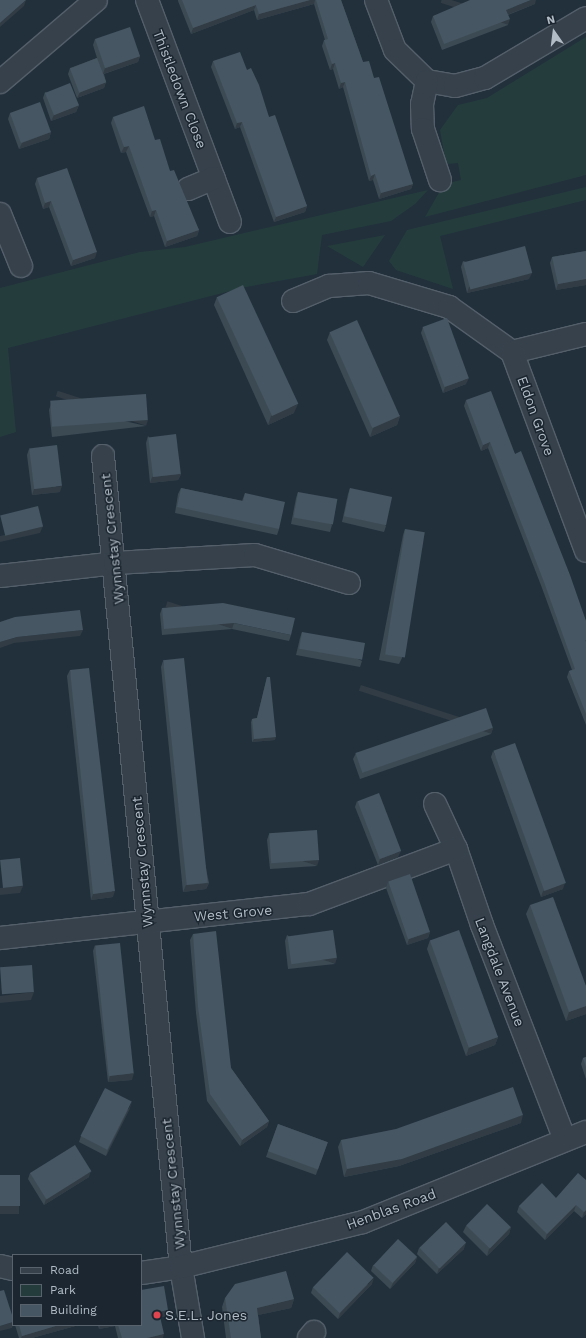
<!DOCTYPE html>
<style>
body{margin:0}
#map{position:relative;width:586px;height:1338px;overflow:hidden;background:#22303c;font-family:"Work Sans",sans-serif}
div>[style]{position:absolute}
.green>*{inset:0;background:#243d3c}
.roads{filter:drop-shadow(1px 0 #545f6a) drop-shadow(-1px 0 #545f6a) drop-shadow(0 1px #545f6a) drop-shadow(0 -1px #545f6a)}
.street>*{height:22px;margin:-11px;padding:0 11px;transform-origin:11px;border-radius:11px;background:#36414c}
.wall>*{inset:0;background:#3c4a54;transform-origin:0 0}
.shaded-wall>*{inset:0;background:#313c45;transform-origin:0 0}
.building>*{inset:0;background:#465662;transform-origin:0 0}
.dots>*{width:11px;height:11px;translate:-50% -50%;box-sizing:border-box;border:2px solid #1b2630;border-radius:50%}
span{translate:-50% -50%;white-space:nowrap;text-align:center;line-height:1.15;-webkit-text-stroke:3px #1b2630;paint-order:stroke}
.street-label{font-size:14px;color:#b1bcc7}
.poi-label{font-size:14px;color:#b1bcc7}
.left{translate:0 -50%;text-align:left}
.legend{position:absolute;left:12px;top:1254px;width:130px;height:72px;box-sizing:border-box;background:#1b2630;border:1px solid #57626c;margin:0;padding:5px 7px;list-style:none;font-size:12px;color:#b1bcc7}
.legend li{display:flex;align-items:center;gap:8px;height:20px}
.legend b{width:20px;border:1px solid #57626c}
.north{position:absolute;left:534px;top:12px;width:40px;height:40px;-webkit-text-stroke:3px #1b2630;paint-order:stroke;rotate:346deg;font-size:11px;font-weight:700;line-height:16px;text-align:center;color:#b1bcc7}
.north::after{content:'';display:block;margin:auto;width:14px;height:18px;background:#b1bcc7;clip-path:polygon(50% 0,100% 100%,50% 72%,0 100%)}
</style>
<div id="map">
<div class="green">
<i style="clip-path:polygon(586px 37px,586px 175px,425px 217px,444px 184px,461px 180px,458px 163px,446px 164px,440px 130px,458px 105px,487px 98px)"></i>
<i style="clip-path:polygon(586px 187px,586px 200px,440px 236px,453px 289px,396px 270px,389px 261px,407px 230px)"></i>
<i style="clip-path:polygon(428px 190px,415px 204px,391px 221px,322px 235px,317px 274px,246px 287px,8px 348px,16px 432px,0 437px,0 288px,140px 252px,185px 247px)"></i>
<i style="clip-path:polygon(385px 235px,363px 267px,327px 246px)"></i>
</div>
<div class="roads">
<div class="street">
<i style="left:147px;top:0;width:237px;rotate:69.5deg"></i>
<i style="left:376px;top:0;width:53px;rotate:69.2deg"></i>
<i style="left:395px;top:50px;width:45px;rotate:44.1deg"></i>
<i style="left:427px;top:81px;width:28px;rotate:10deg"></i>
<i style="left:455px;top:86px;width:31px;rotate:-15deg"></i>
<i style="left:485px;top:78px;width:117px;rotate:-30.7deg"></i>
<i style="left:427px;top:81px;width:24px;rotate:102deg"></i>
<i style="left:422px;top:104px;width:25px;rotate:88deg"></i>
<i style="left:423px;top:129px;width:54px;rotate:71.6deg"></i>
<i style="left:0;top:82px;width:126px;rotate:-40.5deg"></i>
<i style="left:188px;top:189px;width:28px;rotate:-23deg"></i>
<i style="left:0;top:214px;width:56px;rotate:68deg"></i>
<i style="left:293px;top:301px;width:39px;rotate:-23deg"></i>
<i style="left:329px;top:286px;width:40px;rotate:-4.3deg"></i>
<i style="left:369px;top:283px;width:84px;rotate:16.7deg"></i>
<i style="left:449px;top:307px;width:77px;rotate:35.5deg"></i>
<i style="left:586px;top:334px;width:76px;rotate:166.3deg"></i>
<i style="left:512px;top:352px;width:212px;rotate:69.6deg"></i>
<i style="left:103px;top:456px;width:815px;rotate:84.51deg"></i>
<i style="left:181px;top:1267px;width:72px;rotate:80.4deg"></i>
<i style="left:0;top:576px;width:116px;rotate:-6.4deg"></i>
<i style="left:115px;top:563px;width:140px;rotate:-3.3deg"></i>
<i style="left:255px;top:555px;width:98px;rotate:16.6deg"></i>
<i style="left:435px;top:804px;width:50px;rotate:65deg"></i>
<i style="left:456px;top:849px;width:80px;rotate:71.1deg"></i>
<i style="left:482px;top:925px;width:230px;rotate:68.9deg"></i>
<i style="left:0;top:938px;width:311px;rotate:-6.3deg"></i>
<i style="left:309px;top:904px;width:157px;rotate:-20.5deg"></i>
<i style="left:0;top:1266px;width:13px;rotate:13deg"></i>
<i style="left:141px;top:1273px;width:40px;rotate:-8.5deg"></i>
<i style="left:181px;top:1267px;width:187px;rotate:-13.9deg"></i>
<i style="left:363px;top:1222px;width:240px;rotate:-22deg"></i>
<i style="left:309px;top:1338px;width:8px;rotate:-50deg"></i>
</div>
</div>
<div class="wall">
<i style="clip-path:polygon(178px 0,341px 0,363px 62px,374px 78px,413px 184px,411px 189px,379px 199px,373px 180px,369px 181px,343px 87px,339px 89px,333px 69px,330px 70px,322px 46px,324px 40px,325px 40px,314px 4px,257px 20px,254px 10px,191px 34px,178px 1px)"></i>
<i style="clip-path:polygon(535px 4px,508px 15px,508px 25px,442px 50px,431px 22px,433px 16px)"></i>
<i style="clip-path:polygon(95px 39px,140px 56px,138px 62px,104px 74px,106px 82px,104px 88px,77px 98px,68px 74px,70px 68px,97px 58px,93px 45px)"></i>
<i style="clip-path:polygon(213px 61px,247px 70px,269px 117px,307px 206px,305px 212px,274px 222px,240px 127px,235px 129px,211px 67px)"></i>
<i style="clip-path:polygon(45px 92px,79px 105px,76px 112px,51px 121px,43px 98px)"></i>
<i style="clip-path:polygon(10px 113px,51px 132px,49px 139px,19px 149px,8px 119px)"></i>
<i style="clip-path:polygon(113px 117px,155px 140px,170px 171px,199px 230px,197px 236px,165px 247px,154px 216px,150px 217px,126px 152px,121px 153px,111px 123px)"></i>
<i style="clip-path:polygon(37px 178px,95px 258px,71px 266px,49px 207px,43px 209px,35px 184px)"></i>
<i style="clip-path:polygon(586px 251px,586px 285px,556px 290px,550px 263px,552px 257px)"></i>
<i style="clip-path:polygon(463px 261px,529px 279px,467px 293px,461px 267px)"></i>
<i style="clip-path:polygon(217px 297px,294px 413px,268px 425px,214px 305px)"></i>
<i style="clip-path:polygon(423px 327px,466px 384px,443px 393px,421px 333px)"></i>
<i style="clip-path:polygon(330px 332px,400px 416px,397px 425px,370px 437px,327px 340px)"></i>
<i style="clip-path:polygon(466px 400px,515px 454px,586px 621px,586px 725px,567px 677px,569px 671px,572px 670px,542px 588px,488px 448px,481px 451px,464px 406px)"></i>
<i style="clip-path:polygon(51px 404px,146px 426px,52px 437px,49px 410px)"></i>
<i style="clip-path:polygon(148px 436px,181px 474px,178px 480px,150px 483px,146px 443px)"></i>
<i style="clip-path:polygon(29px 449px,60px 492px,32px 495px,27px 455px)"></i>
<i style="clip-path:polygon(181px 488px,242px 501px,245px 493px,279px 529px,277px 535px,175px 513px,178px 494px)"></i>
<i style="clip-path:polygon(350px 488px,386px 526px,384px 532px,342px 522px,348px 494px)"></i>
<i style="clip-path:polygon(298px 492px,332px 525px,330px 532px,291px 524px,296px 498px)"></i>
<i style="clip-path:polygon(405px 529px,402px 658px,399px 664px,379px 660px,403px 535px)"></i>
<i style="clip-path:polygon(162px 608px,291px 635px,289px 641px,232px 629px,162px 635px,160px 614px)"></i>
<i style="clip-path:polygon(302px 632px,362px 661px,360px 667px,296px 655px,300px 638px)"></i>
<i style="clip-path:polygon(163px 661px,209px 883px,206px 889px,183px 892px,161px 667px)"></i>
<i style="clip-path:polygon(70px 670px,113px 897px,91px 900px,67px 676px)"></i>
<i style="clip-path:polygon(267px 677px,275px 740px,252px 742px,251px 722px,252px 719px,257px 718px)"></i>
<i style="clip-path:polygon(493px 728px,491px 734px,360px 779px,353px 759px,356px 753px)"></i>
<i style="clip-path:polygon(493px 751px,563px 889px,541px 897px,491px 757px)"></i>
<i style="clip-path:polygon(357px 801px,398px 857px,378px 865px,355px 807px)"></i>
<i style="clip-path:polygon(269px 834px,317px 866px,270px 869px,267px 840px)"></i>
<i style="clip-path:polygon(388px 882px,430px 932px,428px 938px,407px 945px,386px 888px)"></i>
<i style="clip-path:polygon(530px 905px,586px 986px,586px 1014px,566px 1021px,526px 914px)"></i>
<i style="clip-path:polygon(193px 934px,231px 1068px,269px 1121px,267px 1127px,240px 1146px,207px 1101px,196px 1013px,190px 940px)"></i>
<i style="clip-path:polygon(287px 935px,335px 964px,288px 969px,285px 941px)"></i>
<i style="clip-path:polygon(430px 940px,498px 1037px,495px 1045px,466px 1056px,427px 949px)"></i>
<i style="clip-path:polygon(95px 945px,132px 1080px,108px 1082px,93px 951px)"></i>
<i style="clip-path:polygon(586px 1057px,586px 1079px,581px 1064px,583px 1058px)"></i>
<i style="clip-path:polygon(130px 1108px,106px 1156px,79px 1142px,81px 1136px)"></i>
<i style="clip-path:polygon(521px 1123px,399px 1166px,344px 1177px,338px 1147px,341px 1140px)"></i>
<i style="left:278px;top:1124px;width:53px;height:35px;rotate:20deg"></i>
<i style="clip-path:polygon(30px 1173px,89px 1177px,44px 1205px,28px 1179px)"></i>
<i style="clip-path:polygon(586px 1180px,586px 1214px,582px 1218px,574px 1211px,545px 1240px,517px 1212px,519px 1206px,556px 1198px)"></i>
<i style="clip-path:polygon(466px 1226px,511px 1227px,509px 1234px,487px 1256px,463px 1232px)"></i>
<i style="clip-path:polygon(419px 1248px,464px 1249px,437px 1274px,417px 1254px)"></i>
<i style="clip-path:polygon(417px 1257px,415px 1263px,390px 1289px,371px 1271px,373px 1265px)"></i>
<i style="clip-path:polygon(372px 1284px,338px 1319px,311px 1293px,313px 1287px)"></i>
<i style="clip-path:polygon(141px 1290px,166px 1316px,160px 1317px,163px 1338px,118px 1338px,115px 1326px,99px 1329px,98px 1325px,141px 1325px)"></i>
<i style="clip-path:polygon(225px 1298px,294px 1299px,291px 1308px,258px 1315px,261px 1338px,226px 1338px,222px 1307px)"></i>
<i style="clip-path:polygon(15px 1325px,79px 1325px,32px 1338px,19px 1338px)"></i>
</div>
<div class="shaded-wall">
<i style="clip-path:polygon(26px 0,24px 6px,0 27px,0 23px)"></i>
<i style="clip-path:polygon(310px 0,315px 0,314px 4px,257px 20px,259px 14px)"></i>
<i style="clip-path:polygon(531px 0,536px 0,535px 4px,504px 16px,506px 10px)"></i>
<i style="clip-path:polygon(256px 5px,254px 10px,191px 34px,193px 28px)"></i>
<i style="left:510px;top:19px;width:6px;height:71px;rotate:108deg"></i>
<i style="clip-path:polygon(140px 56px,138px 62px,103px 74px,105px 68px)"></i>
<i style="clip-path:polygon(335px 63px,333px 69px,330px 70px,332px 64px)"></i>
<i style="clip-path:polygon(106px 82px,104px 88px,77px 98px,80px 92px)"></i>
<i style="clip-path:polygon(345px 82px,343px 87px,339px 89px,341px 83px)"></i>
<i style="clip-path:polygon(79px 105px,76px 112px,51px 121px,54px 115px)"></i>
<i style="clip-path:polygon(242px 122px,240px 127px,235px 129px,237px 123px)"></i>
<i style="clip-path:polygon(51px 132px,49px 139px,19px 149px,22px 143px)"></i>
<i style="clip-path:polygon(129px 146px,126px 152px,121px 153px,124px 147px)"></i>
<i style="clip-path:polygon(375px 174px,373px 180px,369px 181px,371px 176px)"></i>
<i style="clip-path:polygon(413px 184px,411px 189px,379px 199px,381px 193px)"></i>
<i style="clip-path:polygon(51px 201px,49px 207px,43px 209px,45px 203px)"></i>
<i style="clip-path:polygon(307px 206px,305px 212px,274px 222px,276px 217px)"></i>
<i style="clip-path:polygon(156px 210px,154px 216px,150px 217px,152px 211px)"></i>
<i style="clip-path:polygon(199px 230px,197px 236px,165px 247px,167px 241px)"></i>
<i style="clip-path:polygon(97px 252px,95px 258px,71px 266px,73px 260px)"></i>
<i style="clip-path:polygon(532px 273px,529px 279px,467px 293px,469px 287px)"></i>
<i style="clip-path:polygon(586px 279px,586px 285px,556px 290px,558px 284px)"></i>
<i style="clip-path:polygon(469px 378px,466px 384px,443px 393px,445px 387px)"></i>
<i style="clip-path:polygon(298px 404px,294px 413px,268px 425px,271px 416px)"></i>
<i style="clip-path:polygon(400px 416px,397px 425px,370px 437px,373px 428px)"></i>
<i style="left:148px;top:420px;width:6px;height:95px;rotate:108deg"></i>
<i style="clip-path:polygon(490px 442px,488px 448px,481px 451px,483px 445px)"></i>
<i style="clip-path:polygon(181px 474px,178px 480px,150px 483px,152px 477px)"></i>
<i style="clip-path:polygon(62px 486px,60px 492px,32px 495px,34px 489px)"></i>
<i style="clip-path:polygon(43px 526px,40px 533px,0 542px,0 536px)"></i>
<i style="left:234px;top:623px;width:6px;height:70px;rotate:108deg"></i>
<i style="clip-path:polygon(83px 630px,80px 636px,14px 643px,0 648px,0 642px,17px 637px)"></i>
<i style="left:493px;top:728px;width:6px;height:139px;rotate:108deg"></i>
<i style="clip-path:polygon(276px 737px,275px 740px,252px 742px,254px 739px)"></i>
<i style="clip-path:polygon(401px 851px,398px 857px,378px 865px,380px 859px)"></i>
<i style="left:319px;top:860px;width:6px;height:47px;rotate:108deg"></i>
<i style="clip-path:polygon(209px 883px,206px 889px,183px 892px,186px 885px)"></i>
<i style="clip-path:polygon(565px 883px,563px 889px,541px 897px,543px 891px)"></i>
<i style="clip-path:polygon(23px 886px,20px 893px,0 895px,0 888px)"></i>
<i style="clip-path:polygon(115px 891px,113px 897px,91px 900px,93px 894px)"></i>
<i style="clip-path:polygon(430px 932px,428px 938px,407px 945px,409px 939px)"></i>
<i style="left:337px;top:958px;width:6px;height:47px;rotate:108deg"></i>
<i style="clip-path:polygon(34px 992px,31px 1000px,0 1003px,0 996px)"></i>
<i style="clip-path:polygon(586px 1006px,586px 1014px,566px 1021px,569px 1012px)"></i>
<i style="clip-path:polygon(498px 1037px,495px 1045px,466px 1056px,469px 1047px)"></i>
<i style="clip-path:polygon(134px 1073px,132px 1080px,108px 1082px,110px 1076px)"></i>
<i style="clip-path:polygon(132px 1102px,130px 1108px,106px 1156px,108px 1150px)"></i>
<i style="clip-path:polygon(523px 1115px,521px 1123px,399px 1166px,344px 1177px,347px 1169px)"></i>
<i style="clip-path:polygon(269px 1121px,267px 1127px,240px 1146px,242px 1140px)"></i>
<i style="clip-path:polygon(91px 1171px,89px 1177px,44px 1205px,46px 1199px)"></i>
<i style="clip-path:polygon(576px 1205px,574px 1211px,545px 1240px,547px 1234px)"></i>
<i style="left:0;top:1206px;width:19px;height:8px"></i>
<i style="clip-path:polygon(586px 1210px,586px 1214px,582px 1218px,584px 1212px)"></i>
<i style="clip-path:polygon(511px 1227px,509px 1234px,487px 1256px,489px 1249px)"></i>
<i style="clip-path:polygon(466px 1243px,464px 1249px,437px 1274px,439px 1268px)"></i>
<i style="clip-path:polygon(417px 1257px,415px 1263px,390px 1289px,393px 1283px)"></i>
<i style="clip-path:polygon(374px 1278px,372px 1284px,338px 1319px,340px 1313px)"></i>
<i style="clip-path:polygon(294px 1299px,291px 1308px,254px 1316px,257px 1308px)"></i>
<i style="clip-path:polygon(168px 1310px,166px 1316px,157px 1318px,159px 1312px)"></i>
<i style="clip-path:polygon(13px 1322px,13px 1325px,12px 1328px,0 1331px,0 1326px)"></i>
<i style="clip-path:polygon(59px 1325px,79px 1325px,32px 1338px,21px 1338px,22px 1336px)"></i>
<i style="clip-path:polygon(100px 1325px,115px 1325px,115px 1326px,99px 1329px)"></i>
<i style="clip-path:polygon(164px 1334px,163px 1338px,147px 1338px)"></i>
</div>
<div class="building">
<i style="clip-path:polygon(0 0,26px 0,0 23px)"></i>
<i style="clip-path:polygon(182px 0,310px 0,259px 14px,256px 5px,193px 28px)"></i>
<i style="clip-path:polygon(316px 0,341px 0,363px 62px,369px 61px,374px 78px,379px 77px,413px 184px,381px 193px,375px 174px,371px 176px,345px 82px,341px 83px,335px 63px,332px 64px,324px 40px,328px 39px)"></i>
<i style="clip-path:polygon(470px 0,531px 0,506px 10px,510px 19px,444px 44px,433px 16px)"></i>
<i style="left:130px;top:27px;width:31px;height:37px;rotate:71deg"></i>
<i style="clip-path:polygon(240px 52px,247px 70px,251px 68px,259px 85px,269px 117px,275px 115px,307px 206px,276px 217px,242px 122px,237px 123px,213px 61px)"></i>
<i style="left:97px;top:58px;width:26px;height:29px;rotate:69deg"></i>
<i style="left:70px;top:83px;width:24px;height:27px;rotate:68deg"></i>
<i style="left:40px;top:102px;width:32px;height:32px;rotate:70deg"></i>
<i style="clip-path:polygon(144px 106px,155px 140px,160px 139px,170px 171px,174px 170px,199px 230px,167px 241px,156px 210px,152px 211px,129px 146px,124px 147px,113px 117px)"></i>
<i style="clip-path:polygon(67px 168px,97px 252px,73px 260px,51px 201px,45px 203px,37px 178px)"></i>
<i style="left:525px;top:246px;width:28px;height:64px;rotate:75deg"></i>
<i style="clip-path:polygon(586px 251px,586px 279px,558px 284px,552px 257px)"></i>
<i style="left:243px;top:285px;width:131px;height:29px;rotate:65deg"></i>
<i style="left:447px;top:318px;width:64px;height:26px;rotate:70deg"></i>
<i style="left:357px;top:320px;width:105px;height:30px;rotate:66deg"></i>
<i style="clip-path:polygon(491px 391px,515px 454px,521px 451px,570px 575px,586px 621px,586px 640px,585px 640px,586px 642px,586px 714px,569px 671px,575px 669px,544px 582px,490px 442px,483px 445px,466px 400px)"></i>
<i style="left:146px;top:394px;width:26px;height:96px;rotate:86deg"></i>
<i style="left:176px;top:434px;width:40px;height:28px;rotate:83deg"></i>
<i style="left:57px;top:445px;width:41px;height:28px;rotate:83deg"></i>
<i style="clip-path:polygon(181px 488px,243px 501px,245px 493px,285px 502px,279px 529px,177px 507px)"></i>
<i style="left:350px;top:488px;width:43px;height:29px;rotate:12deg"></i>
<i style="left:298px;top:492px;width:40px;height:26px;rotate:10deg"></i>
<i style="left:38px;top:506px;width:21px;height:39px;rotate:76deg"></i>
<i style="left:405px;top:529px;width:20px;height:127px;rotate:9deg"></i>
<i style="clip-path:polygon(223px 603px,295px 618px,291px 635px,234px 623px,164px 629px,162px 608px)"></i>
<i style="clip-path:polygon(80px 610px,83px 630px,17px 637px,0 642px,0 622px,15px 617px)"></i>
<i style="left:302px;top:632px;width:64px;height:17px;rotate:10deg"></i>
<i style="left:184px;top:658px;width:226px;height:21px;rotate:84deg"></i>
<i style="clip-path:polygon(89px 668px,115px 891px,93px 894px,70px 670px)"></i>
<i style="clip-path:polygon(267px 677px,270px 677px,276px 737px,254px 739px,252px 719px,257px 718px)"></i>
<i style="left:486px;top:708px;width:21px;height:138px;rotate:71deg"></i>
<i style="left:515px;top:743px;width:149px;height:23px;rotate:70deg"></i>
<i style="left:379px;top:793px;width:62px;height:23px;rotate:69deg"></i>
<i style="left:317px;top:830px;width:30px;height:48px;rotate:86deg"></i>
<i style="left:20px;top:858px;width:28px;height:20px;rotate:84deg"></i>
<i style="left:410px;top:874px;width:61px;height:23px;rotate:71deg"></i>
<i style="clip-path:polygon(553px 897px,586px 986px,586px 1006px,569px 1012px,530px 905px)"></i>
<i style="left:333px;top:930px;width:28px;height:46px;rotate:82deg"></i>
<i style="left:459px;top:930px;width:114px;height:31px;rotate:70deg"></i>
<i style="clip-path:polygon(216px 931px,231px 1068px,269px 1121px,242px 1140px,210px 1094px,198px 1007px,193px 934px)"></i>
<i style="left:120px;top:943px;width:131px;height:25px;rotate:84deg"></i>
<i style="left:32px;top:965px;width:27px;height:32px;rotate:86deg"></i>
<i style="clip-path:polygon(586px 1057px,586px 1067px,583px 1058px)"></i>
<i style="clip-path:polygon(513px 1087px,523px 1115px,402px 1159px,347px 1169px,341px 1140px,396px 1129px)"></i>
<i style="left:105px;top:1088px;width:30px;height:54px;rotate:27deg"></i>
<i style="left:278px;top:1124px;width:53px;height:29px;rotate:20deg"></i>
<i style="left:75px;top:1145px;width:31px;height:53px;rotate:58deg"></i>
<i style="clip-path:polygon(578px 1173px,586px 1180px,586px 1210px,584px 1212px,576px 1205px,547px 1234px,519px 1206px,542px 1183px,556px 1198px)"></i>
<i style="left:0;top:1175px;width:20px;height:31px"></i>
<i style="left:487px;top:1204px;width:33px;height:30px;rotate:44deg"></i>
<i style="left:446px;top:1222px;width:29px;height:37px;rotate:46deg"></i>
<i style="left:398px;top:1239px;width:26px;height:36px;rotate:43deg"></i>
<i style="left:347px;top:1252px;width:37px;height:49px;rotate:44deg"></i>
<i style="clip-path:polygon(286px 1271px,294px 1299px,257px 1308px,261px 1338px,231px 1338px,225px 1298px,235px 1284px)"></i>
<i style="clip-path:polygon(164px 1286px,168px 1310px,159px 1312px,164px 1334px,147px 1338px,122px 1338px,118px 1325px,141px 1325px,141px 1290px)"></i>
<i style="clip-path:polygon(4px 1290px,13px 1318px,13px 1322px,0 1326px,0 1291px)"></i>
<i style="clip-path:polygon(19px 1325px,59px 1325px,22px 1336px)"></i>
</div>
<div class="dots">
<i style="left:157px;top:1315px;background:#e0444e"></i>
</div>
<div class="street-label">
<span style="left:180px;top:89px;rotate:69deg">Thistledown Close</span>
<span style="left:536px;top:416px;rotate:70deg">Eldon Grove</span>
<span style="left:112px;top:539px;rotate:-96deg">Wynnstay Crescent</span>
<span style="left:142px;top:862px;rotate:-95deg">Wynnstay Crescent</span>
<span style="left:233px;top:913px;rotate:-5deg">West Grove</span>
<span style="left:500px;top:972px;rotate:69deg">Langdale Avenue</span>
<span style="left:173px;top:1184px;rotate:-96deg">Wynnstay Crescent</span>
<span style="left:391px;top:1209px;rotate:-20deg">Henblas Road</span>
</div>
<div class="poi-label">
<span class="left" style="left:165px;top:1315px">S.E.L. Jones</span>
</div>
<ul class="legend">
<li><b style="height:5px;background:#36414c"></b>Road</li>
<li><b style="height:11px;background:#243d3c"></b>Park</li>
<li><b style="height:11px;background:#465662"></b>Building</li>
</ul>
<div class="north">N</div>
</div>
